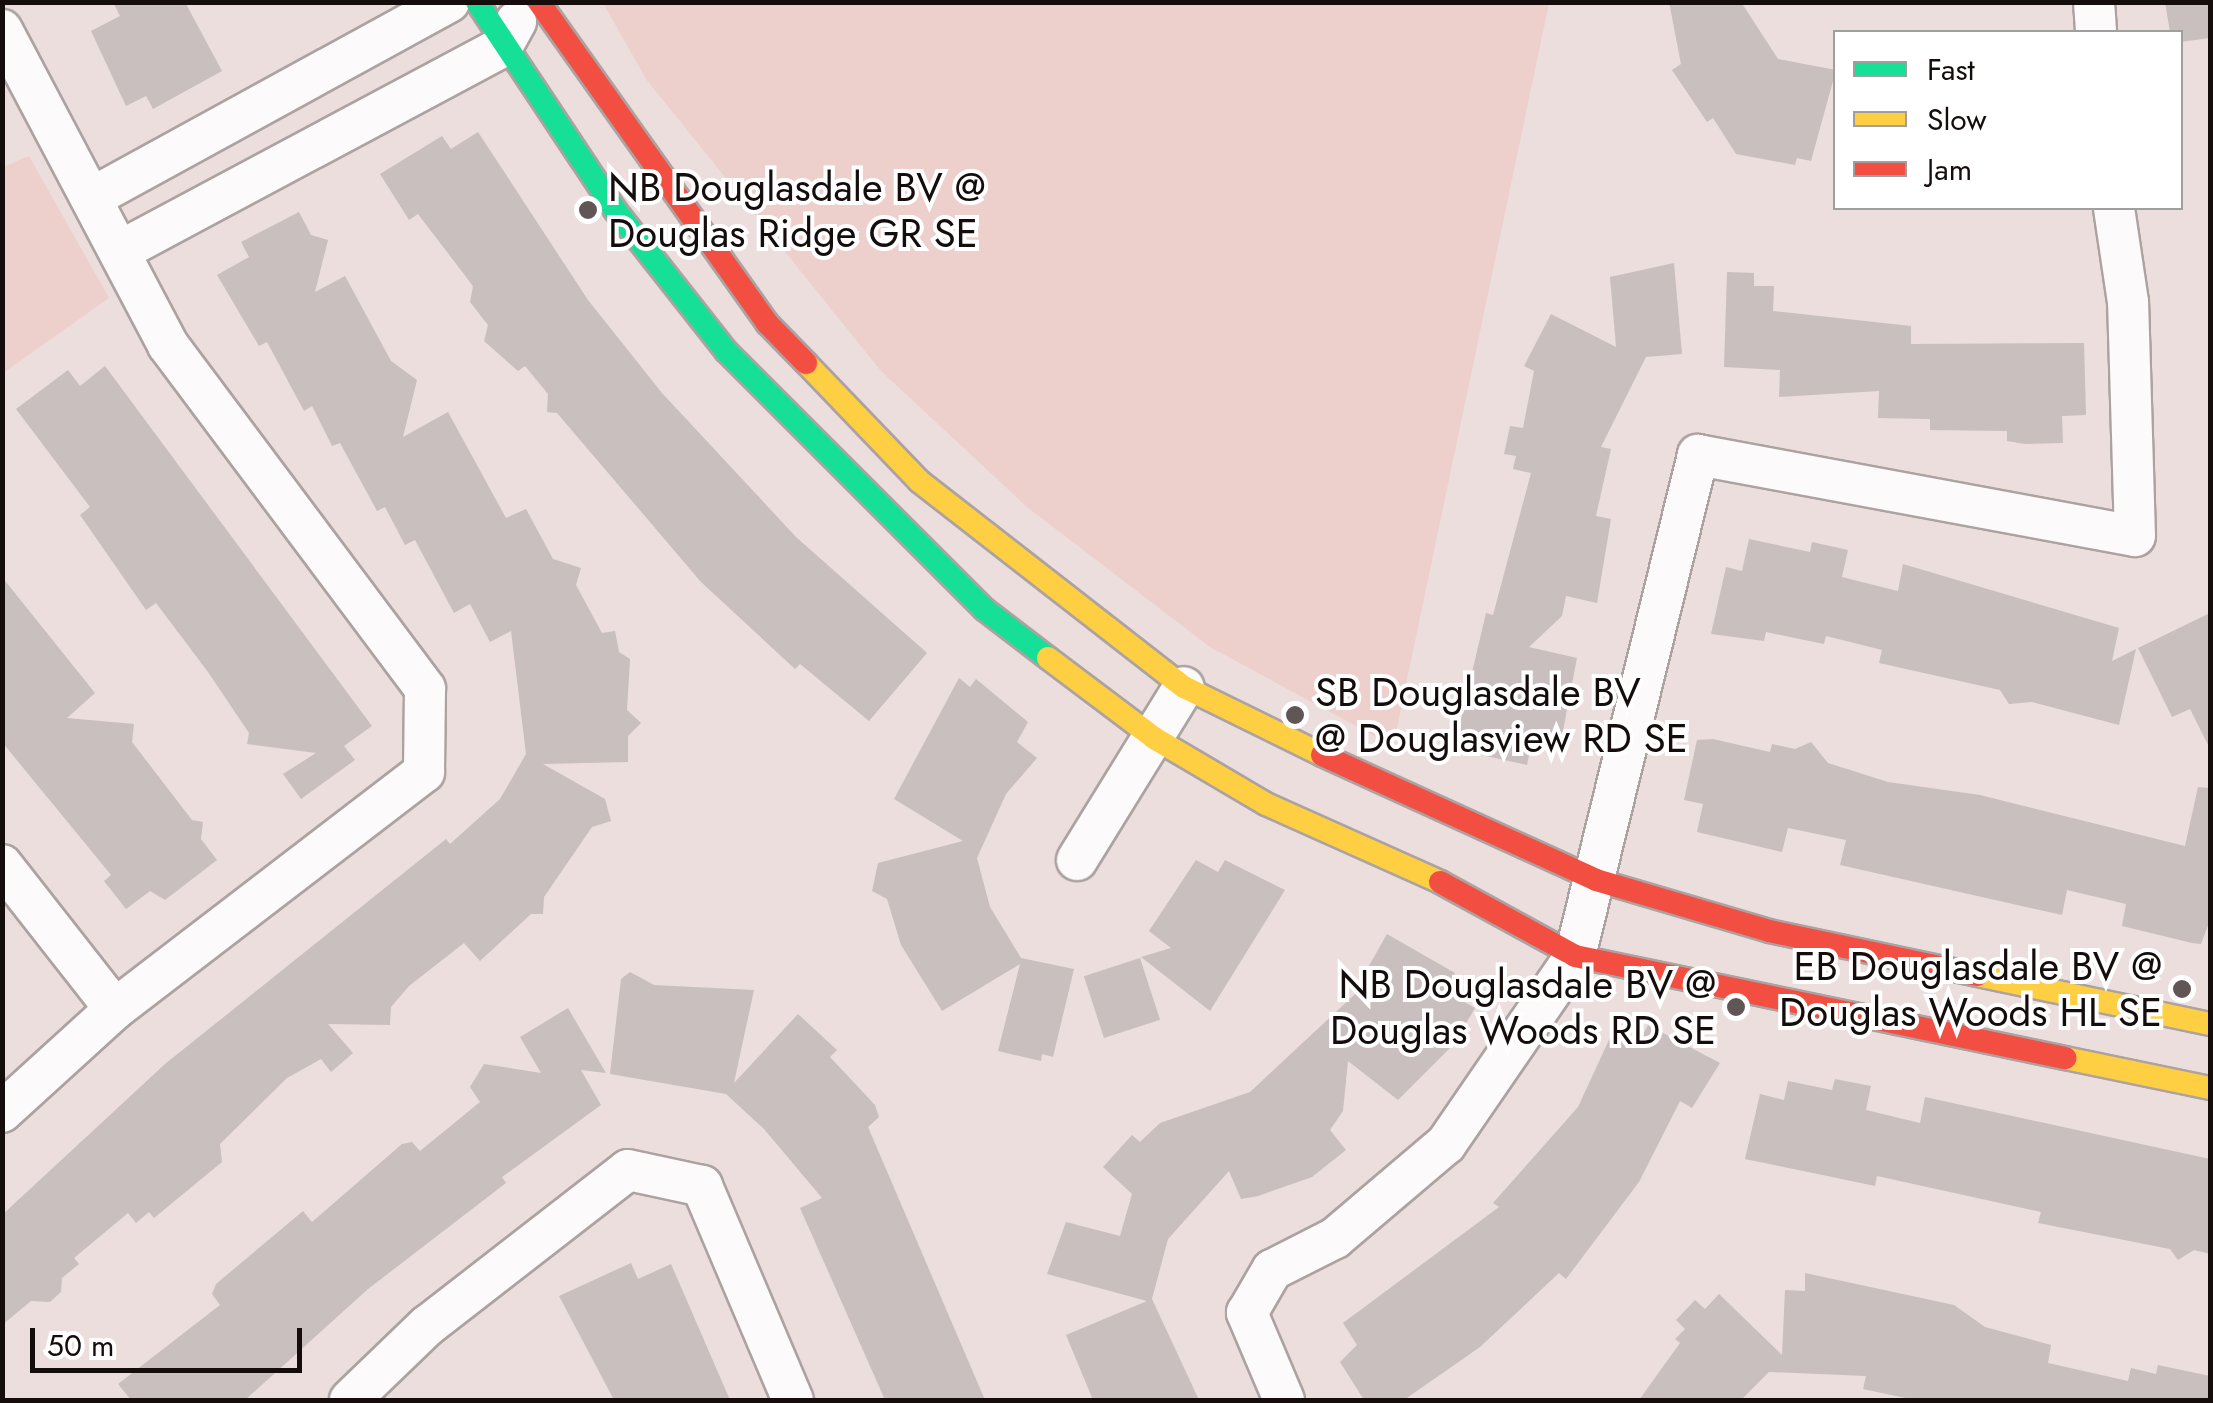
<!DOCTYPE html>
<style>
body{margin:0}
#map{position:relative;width:2213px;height:1403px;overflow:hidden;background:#ebdedc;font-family:Jost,sans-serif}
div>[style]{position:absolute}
.green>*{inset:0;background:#edcfcb}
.building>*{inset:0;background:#c9bfbe;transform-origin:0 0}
.roads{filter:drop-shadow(2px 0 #aca2a1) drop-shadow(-2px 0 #aca2a1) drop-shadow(0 2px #aca2a1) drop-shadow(0 -2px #aca2a1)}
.street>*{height:40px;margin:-20px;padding:0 20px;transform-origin:20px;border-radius:20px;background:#fcfafa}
.fast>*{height:22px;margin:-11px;padding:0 11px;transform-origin:11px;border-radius:11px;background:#16e098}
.slow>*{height:22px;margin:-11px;padding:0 11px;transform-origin:11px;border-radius:11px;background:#ffcf43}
.jam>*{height:22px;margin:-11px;padding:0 11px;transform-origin:11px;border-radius:11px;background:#f24e42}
.dots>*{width:28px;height:28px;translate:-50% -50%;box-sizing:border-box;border:5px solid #fff;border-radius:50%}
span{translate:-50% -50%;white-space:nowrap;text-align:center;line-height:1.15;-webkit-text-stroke:8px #fff;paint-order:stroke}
.poi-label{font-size:40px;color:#140d0c}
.left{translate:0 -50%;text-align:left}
.right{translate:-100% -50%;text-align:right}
.frame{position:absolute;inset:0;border:5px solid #140d0c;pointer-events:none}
.legend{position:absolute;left:1833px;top:30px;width:350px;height:180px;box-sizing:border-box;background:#fff;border:2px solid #a19e9e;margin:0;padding:12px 18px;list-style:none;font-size:30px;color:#140d0c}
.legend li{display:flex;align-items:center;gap:20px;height:50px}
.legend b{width:50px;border:2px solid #a19e9e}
.scale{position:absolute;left:30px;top:1328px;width:272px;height:45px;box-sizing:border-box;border:5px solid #140d0c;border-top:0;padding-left:12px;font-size:30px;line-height:35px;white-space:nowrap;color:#140d0c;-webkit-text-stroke:8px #fff;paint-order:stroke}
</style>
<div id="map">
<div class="green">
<i style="clip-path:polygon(603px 3px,1549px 3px,1393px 746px,1210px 647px,1027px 507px,881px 371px,646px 79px)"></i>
<i style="clip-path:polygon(29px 156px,109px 298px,3px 373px,3px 167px)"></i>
</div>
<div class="building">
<i style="clip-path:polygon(113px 2px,185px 2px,222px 71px,153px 109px,146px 96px,126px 106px,91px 31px,120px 16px)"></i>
<i style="clip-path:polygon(1669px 2px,1741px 2px,1778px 59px,1836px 70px,1811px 161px,1797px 158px,1795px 165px,1736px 154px,1713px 118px,1707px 122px,1672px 70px,1681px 64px)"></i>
<i style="clip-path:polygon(2165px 2px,2210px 2px,2210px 38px,2180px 42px,2180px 32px,2170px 32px)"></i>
<i style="clip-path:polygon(478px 132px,588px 300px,662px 393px,796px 537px,927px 653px,869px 721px,800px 664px,795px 669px,701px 582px,557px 413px,547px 412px,548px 394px,525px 366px,518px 371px,484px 341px,488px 325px,470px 302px,473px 286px,418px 214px,409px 220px,380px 174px,442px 136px,451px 149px)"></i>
<i style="clip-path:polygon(299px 212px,311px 235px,328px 240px,315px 292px,345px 276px,391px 361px,417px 380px,403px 437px,448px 412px,506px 518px,526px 509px,553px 559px,581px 568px,576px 585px,602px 633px,615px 631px,619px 652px,630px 659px,627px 710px,641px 723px,628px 736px,628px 762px,543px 764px,605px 799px,611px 821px,592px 827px,544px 897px,543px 914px,531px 914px,480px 961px,464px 943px,409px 986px,391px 1007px,390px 1025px,328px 1024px,353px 1053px,331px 1072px,321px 1059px,287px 1078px,220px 1144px,222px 1162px,154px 1218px,149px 1212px,136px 1223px,128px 1213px,74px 1258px,79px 1264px,62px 1278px,61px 1292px,50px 1302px,31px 1301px,2px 1325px,2px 1215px,165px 1064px,446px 839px,450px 844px,500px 799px,526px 754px,511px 631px,490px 642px,470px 604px,454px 613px,415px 540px,405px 545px,385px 507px,377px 511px,340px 443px,332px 446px,312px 406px,304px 411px,267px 342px,259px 346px,217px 275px,249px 257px,241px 242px)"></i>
<i style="clip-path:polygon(1674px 263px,1682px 354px,1646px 357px,1601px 447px,1611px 449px,1596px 516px,1611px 519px,1597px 603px,1566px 596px,1562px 616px,1529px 647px,1577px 658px,1561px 741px,1533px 735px,1527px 765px,1454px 749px,1486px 613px,1493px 615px,1531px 473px,1513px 469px,1516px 456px,1504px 454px,1510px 426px,1523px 428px,1534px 371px,1524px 366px,1551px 314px,1616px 347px,1610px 277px)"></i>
<i style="clip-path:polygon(1727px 272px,1754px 273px,1754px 286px,1774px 286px,1773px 311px,1911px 326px,1911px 344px,2084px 343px,2086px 415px,2062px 416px,2063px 443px,2025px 444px,2007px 441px,2007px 431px,1930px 430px,1930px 419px,1878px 418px,1879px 391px,1779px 397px,1780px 370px,1724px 367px)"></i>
<i style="clip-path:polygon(105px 366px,372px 726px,344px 746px,355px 760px,301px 799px,283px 774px,316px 753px,247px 744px,249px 733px,208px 672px,156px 603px,146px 610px,80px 515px,90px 507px,16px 409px,68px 370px,80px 386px)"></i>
<i style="clip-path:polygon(1749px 539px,1810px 552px,1812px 542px,1848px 550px,1842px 577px,1898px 591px,1903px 564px,2119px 628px,2112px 661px,2136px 649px,2119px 725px,2032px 702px,2009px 704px,2000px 690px,1879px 663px,1882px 650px,1826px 636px,1824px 644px,1766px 632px,1764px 641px,1711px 634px,1726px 567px,1742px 571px)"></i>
<i style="clip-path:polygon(2px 577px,95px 693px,67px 718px,134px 724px,132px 742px,192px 820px,203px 822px,201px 839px,217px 860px,165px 900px,150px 891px,126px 909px,104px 881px,111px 875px,2px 742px)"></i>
<i style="clip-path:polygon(2210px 613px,2210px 749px,2190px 709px,2172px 717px,2138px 648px)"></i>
<i style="clip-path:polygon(959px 678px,970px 687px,976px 679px,1028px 722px,1017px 742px,1037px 758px,1006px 794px,977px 858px,990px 907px,1021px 958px,1074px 969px,1053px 1057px,1042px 1054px,1041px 1061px,998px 1051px,1020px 964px,942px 1011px,901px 945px,887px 899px,872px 891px,878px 863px,963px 841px,894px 799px)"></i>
<i style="clip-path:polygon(1713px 739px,1770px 752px,1772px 744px,1795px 749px,1811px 742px,1828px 763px,1888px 782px,1980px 795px,2185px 846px,2198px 787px,2210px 788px,2210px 920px,2201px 944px,2192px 943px,2122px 926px,2126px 904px,2067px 890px,2062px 915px,1840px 865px,1846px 840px,1788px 828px,1782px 852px,1697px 832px,1703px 804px,1684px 800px,1697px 740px)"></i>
<i style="clip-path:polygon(1196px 860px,1218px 872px,1225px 860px,1285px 890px,1210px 1011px,1141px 957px,1171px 948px,1149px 931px)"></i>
<i style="clip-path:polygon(1387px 934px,1455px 973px,1445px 991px,1475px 1008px,1454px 1044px,1398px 1100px,1348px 1061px,1343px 1111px,1330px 1130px,1346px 1150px,1312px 1177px,1258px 1196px,1241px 1199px,1229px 1171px,1168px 1239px,1152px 1299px,1199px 1400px,1093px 1400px,1066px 1335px,1147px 1301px,1047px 1274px,1066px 1222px,1120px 1236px,1132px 1194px,1103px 1167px,1132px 1135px,1140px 1142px,1160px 1123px,1250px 1092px,1368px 982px,1362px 978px)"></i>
<i style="left:1140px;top:958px;width:65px;height:59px;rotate:72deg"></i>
<i style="clip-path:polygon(630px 972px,654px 985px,754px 990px,734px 1083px,798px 1014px,837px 1050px,830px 1057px,875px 1105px,879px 1117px,868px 1127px,985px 1400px,885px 1400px,800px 1208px,822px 1198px,764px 1129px,726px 1094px,610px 1074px,621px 979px)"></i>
<i style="clip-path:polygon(568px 1008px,606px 1073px,581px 1070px,601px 1105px,502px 1177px,506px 1183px,368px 1289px,245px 1400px,131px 1400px,118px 1384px,220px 1305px,212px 1294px,216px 1284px,303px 1211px,312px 1222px,402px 1144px,412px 1142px,420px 1151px,480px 1102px,470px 1087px,484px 1064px,541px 1073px,520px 1037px)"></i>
<i style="clip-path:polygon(1648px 1025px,1720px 1063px,1692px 1108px,1680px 1101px,1639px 1182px,1566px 1279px,1559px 1273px,1480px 1347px,1404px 1400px,1364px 1400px,1340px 1362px,1357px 1345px,1343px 1323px,1499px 1207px,1493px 1203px,1578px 1107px,1614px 1029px,1639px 1042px)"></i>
<i style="clip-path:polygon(1835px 1079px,1871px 1086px,1866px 1110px,1920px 1123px,1925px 1097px,2210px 1159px,2210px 1254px,2194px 1250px,2178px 1260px,2170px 1249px,2038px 1223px,2041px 1212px,1877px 1176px,1875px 1186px,1745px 1159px,1760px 1094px,1784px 1100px,1788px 1081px,1832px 1090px)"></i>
<i style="clip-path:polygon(631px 1263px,638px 1279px,671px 1264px,730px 1400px,614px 1400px,559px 1296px)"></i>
<i style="clip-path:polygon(1805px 1273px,1954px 1305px,1985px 1327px,2051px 1345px,2048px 1363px,2128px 1381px,2131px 1368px,2156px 1374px,2158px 1365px,2210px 1376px,2210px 1400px,1915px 1400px,1863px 1389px,1866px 1376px,1769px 1372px,1741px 1400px,1639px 1400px,1680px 1343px,1675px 1339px,1685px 1329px,1676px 1320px,1695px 1300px,1705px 1309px,1719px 1294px,1782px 1355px,1785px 1290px,1805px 1291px)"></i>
</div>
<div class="roads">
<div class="street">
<i style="left:2094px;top:2px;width:30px;rotate:86deg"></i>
<i style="left:2px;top:30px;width:356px;rotate:62.2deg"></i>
<i style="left:168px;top:345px;width:429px;rotate:53.2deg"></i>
<i style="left:425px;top:689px;width:83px;rotate:90.7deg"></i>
<i style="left:424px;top:772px;width:389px;rotate:142.5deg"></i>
<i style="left:115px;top:1009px;width:153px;rotate:137.7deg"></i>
<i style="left:93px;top:197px;width:406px;rotate:-28.7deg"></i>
<i style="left:120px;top:251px;width:433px;rotate:-28.1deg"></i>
<i style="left:502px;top:47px;width:29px;rotate:-61deg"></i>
<i style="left:1077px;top:860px;width:203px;rotate:-58.3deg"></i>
<i style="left:2px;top:865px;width:183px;rotate:51.9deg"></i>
<i style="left:350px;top:1400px;width:107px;rotate:-43.9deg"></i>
<i style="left:427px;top:1326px;width:254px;rotate:-37.8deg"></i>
<i style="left:628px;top:1170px;width:76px;rotate:12.2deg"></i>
<i style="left:702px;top:1186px;width:233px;rotate:67deg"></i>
<i style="left:1284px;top:1400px;width:95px;rotate:-113deg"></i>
<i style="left:1247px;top:1313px;width:50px;rotate:-59.8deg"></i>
<i style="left:1272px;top:1270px;width:71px;rotate:-26.9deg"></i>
<i style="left:1335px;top:1238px;width:145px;rotate:-40.3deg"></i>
<i style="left:1446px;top:1144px;width:228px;rotate:-55.5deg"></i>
<i style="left:1575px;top:956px;width:516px;rotate:-76.21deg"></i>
<i style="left:1698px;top:455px;width:444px;rotate:10.5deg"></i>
<i style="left:2135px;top:536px;width:234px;rotate:-91.7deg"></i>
<i style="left:2128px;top:302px;width:95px;rotate:-98.5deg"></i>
</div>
<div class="fast">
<i style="left:477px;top:2px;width:250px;rotate:56.4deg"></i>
<i style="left:615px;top:210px;width:179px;rotate:51.8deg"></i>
<i style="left:726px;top:351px;width:365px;rotate:45deg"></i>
<i style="left:984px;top:609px;width:81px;rotate:37.4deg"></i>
</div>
<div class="slow">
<i style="left:806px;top:363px;width:163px;rotate:46.2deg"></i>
<i style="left:919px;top:481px;width:336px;rotate:37.9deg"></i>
<i style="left:1184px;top:687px;width:154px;rotate:26.2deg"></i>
<i style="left:1048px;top:658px;width:133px;rotate:37deg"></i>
<i style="left:1154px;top:738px;width:130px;rotate:30.5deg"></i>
<i style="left:1266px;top:804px;width:191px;rotate:24.1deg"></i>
<i style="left:1977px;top:975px;width:238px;rotate:11.9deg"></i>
<i style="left:2065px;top:1058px;width:148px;rotate:11.7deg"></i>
</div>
<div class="jam">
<i style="left:539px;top:2px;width:394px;rotate:54.6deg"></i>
<i style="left:767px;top:323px;width:56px;rotate:45.7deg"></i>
<i style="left:1322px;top:755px;width:301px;rotate:24.5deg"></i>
<i style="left:1596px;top:880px;width:180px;rotate:16.4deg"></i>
<i style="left:1769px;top:931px;width:213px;rotate:11.9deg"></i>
<i style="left:1440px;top:882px;width:154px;rotate:28.7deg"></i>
<i style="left:1575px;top:956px;width:501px;rotate:11.76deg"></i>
</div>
</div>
<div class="dots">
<i style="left:588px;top:210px;background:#5f5655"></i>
<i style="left:1295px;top:715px;background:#5f5655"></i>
<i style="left:2182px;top:989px;background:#5f5655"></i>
<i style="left:1736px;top:1007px;background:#5f5655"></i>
</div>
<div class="poi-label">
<span class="left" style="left:608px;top:210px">NB Douglasdale BV @<br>Douglas Ridge GR SE</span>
<span class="left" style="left:1315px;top:715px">SB Douglasdale BV<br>@ Douglasview RD SE</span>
<span class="right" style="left:2162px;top:989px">EB Douglasdale BV @<br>Douglas Woods HL SE</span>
<span class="right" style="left:1716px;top:1007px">NB Douglasdale BV @<br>Douglas Woods RD SE</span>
</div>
<div class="frame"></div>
<ul class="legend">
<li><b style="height:12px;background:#16e098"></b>Fast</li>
<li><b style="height:12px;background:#ffcf43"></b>Slow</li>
<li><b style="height:12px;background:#f24e42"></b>Jam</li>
</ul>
<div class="scale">50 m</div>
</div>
